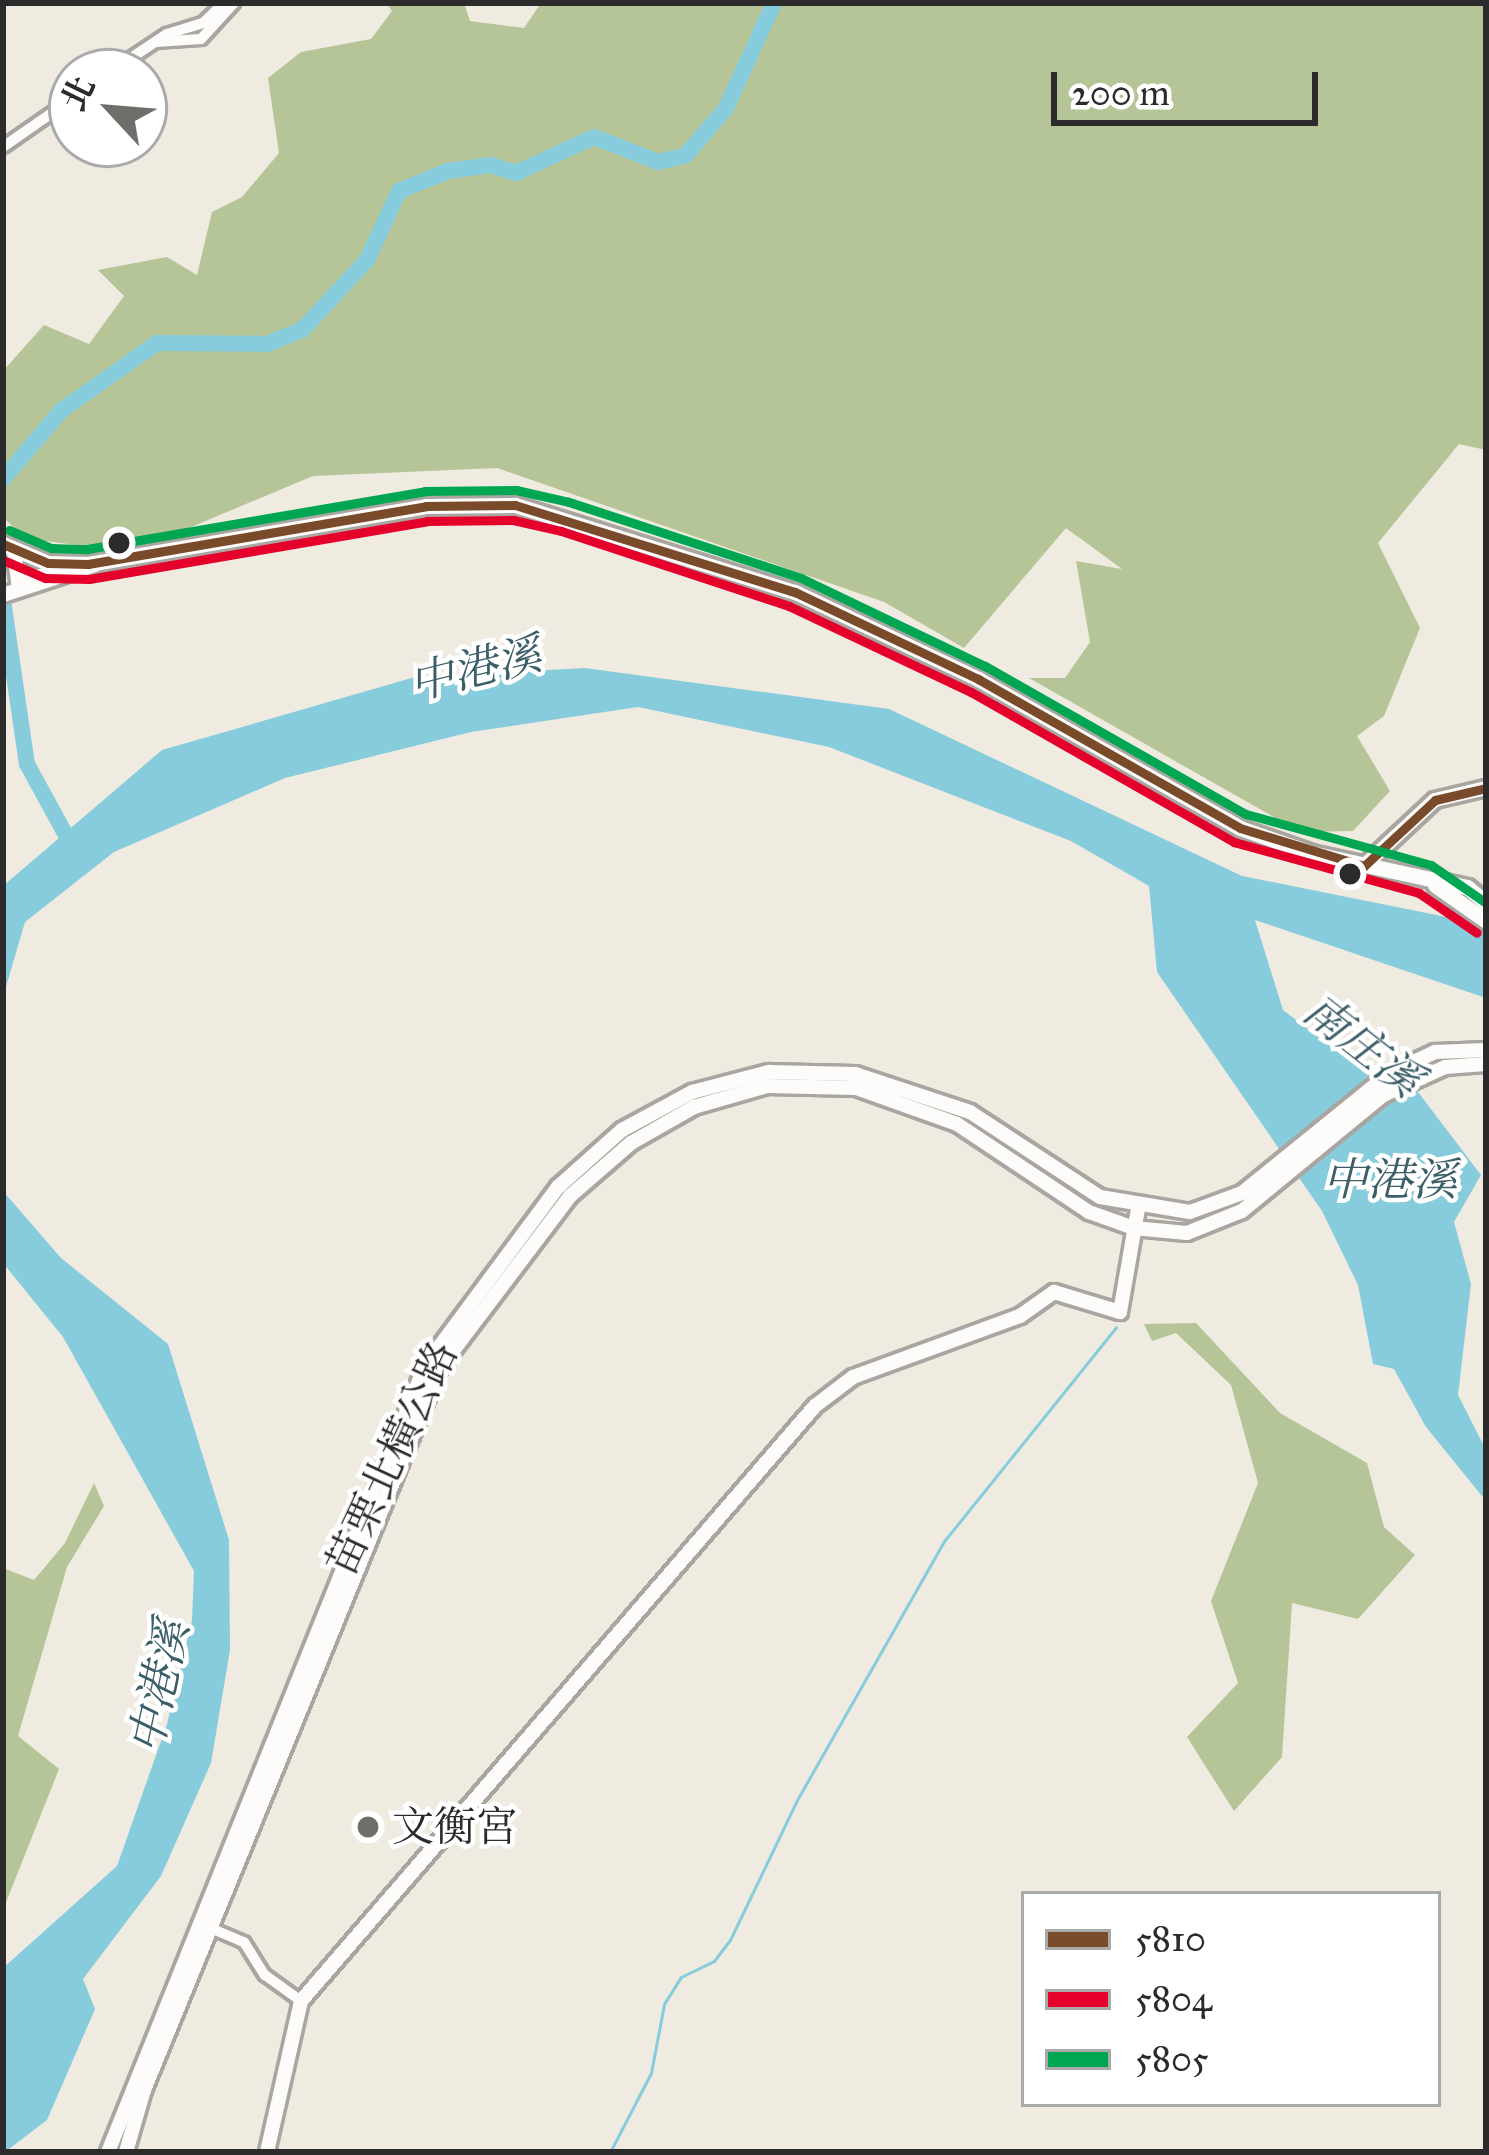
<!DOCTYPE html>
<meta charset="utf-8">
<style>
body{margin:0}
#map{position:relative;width:1489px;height:2155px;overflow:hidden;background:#efebe1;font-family:"IM FELL Great Primer","Noto Serif TC",serif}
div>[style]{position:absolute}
.forest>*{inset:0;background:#b5c597}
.water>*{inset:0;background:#87ccdc}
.stream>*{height:3px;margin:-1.5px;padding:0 1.5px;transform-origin:1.5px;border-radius:1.5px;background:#87ccdc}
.river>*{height:16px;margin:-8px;padding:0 8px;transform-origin:8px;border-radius:8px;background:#87ccdc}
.roads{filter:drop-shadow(3px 0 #a9a6a1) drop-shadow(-3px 0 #a9a6a1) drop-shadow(0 3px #a9a6a1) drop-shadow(0 -3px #a9a6a1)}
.street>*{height:10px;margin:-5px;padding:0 5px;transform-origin:5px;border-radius:5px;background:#fdfcfa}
.secondary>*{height:14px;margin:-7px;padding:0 7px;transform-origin:7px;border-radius:7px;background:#fdfcfa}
.primary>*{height:15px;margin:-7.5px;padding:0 7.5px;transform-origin:7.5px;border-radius:7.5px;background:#fdfcfa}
.bus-1>*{height:9px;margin:-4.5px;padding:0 4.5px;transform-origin:4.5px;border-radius:4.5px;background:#7a4b2a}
.bus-2>*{height:9px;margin:-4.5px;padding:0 4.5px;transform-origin:4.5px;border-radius:4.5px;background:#e4002b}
.bus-3>*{height:9px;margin:-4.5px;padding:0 4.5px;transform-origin:4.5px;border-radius:4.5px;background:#00a651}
.dots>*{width:33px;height:33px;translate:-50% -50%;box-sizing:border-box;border:6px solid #fff;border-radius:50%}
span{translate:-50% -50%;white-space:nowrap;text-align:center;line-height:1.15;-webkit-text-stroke:9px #fff;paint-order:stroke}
.street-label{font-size:42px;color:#2b2b2b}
.poi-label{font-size:42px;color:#2b2b2b}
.left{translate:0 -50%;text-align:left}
.water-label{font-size:45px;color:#3c5e68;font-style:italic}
.frame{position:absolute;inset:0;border:6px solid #2b2b2b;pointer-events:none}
.legend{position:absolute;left:1021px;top:1891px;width:420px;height:216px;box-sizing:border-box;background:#fff;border:3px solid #aaa;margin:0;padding:15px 21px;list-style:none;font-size:36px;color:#2b2b2b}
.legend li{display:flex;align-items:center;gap:24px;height:60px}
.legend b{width:60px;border:3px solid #aaa}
.north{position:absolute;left:48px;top:48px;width:120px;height:120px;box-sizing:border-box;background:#fff;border:3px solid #aaa;border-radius:50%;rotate:296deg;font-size:33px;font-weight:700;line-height:48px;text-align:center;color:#2b2b2b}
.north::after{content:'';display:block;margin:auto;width:42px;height:54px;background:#706e6b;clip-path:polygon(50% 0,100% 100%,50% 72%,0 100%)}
.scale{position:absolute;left:1051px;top:72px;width:267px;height:54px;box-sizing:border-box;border:6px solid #2b2b2b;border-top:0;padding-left:15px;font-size:36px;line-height:42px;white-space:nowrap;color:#2b2b2b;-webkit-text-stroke:9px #fff;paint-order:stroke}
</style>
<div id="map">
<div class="forest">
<i style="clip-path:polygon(386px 3px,464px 3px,470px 21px,524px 28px,541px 3px,1486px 3px,1486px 450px,1459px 444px,1378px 543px,1420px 628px,1384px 716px,1357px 736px,1390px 791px,1353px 831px,1300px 832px,1029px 678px,1065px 678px,1090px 642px,1076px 561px,1122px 569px,1066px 528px,964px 648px,884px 602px,497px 468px,313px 476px,184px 530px,90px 547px,24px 538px,3px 517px,3px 371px,44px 325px,89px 344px,124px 296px,98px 270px,167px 257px,197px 275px,212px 212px,242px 197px,279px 153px,268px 78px,301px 52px,371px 39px,392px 11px)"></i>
<i style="clip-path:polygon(1196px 1323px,1280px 1413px,1367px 1463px,1384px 1527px,1415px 1555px,1358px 1619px,1292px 1603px,1282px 1757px,1234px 1811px,1187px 1737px,1238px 1683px,1211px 1601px,1258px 1483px,1231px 1385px,1176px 1333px,1152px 1341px,1144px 1324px)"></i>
<i style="clip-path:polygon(94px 1483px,104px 1506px,67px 1567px,18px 1736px,59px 1769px,3px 1910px,3px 1568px,34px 1580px,65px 1543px)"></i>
</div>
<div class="water">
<i style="clip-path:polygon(585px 668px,889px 709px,1242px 876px,1486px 925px,1486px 998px,1255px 920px,1283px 1010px,1351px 1062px,1415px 1088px,1481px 1175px,1454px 1222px,1471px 1284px,1458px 1395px,1486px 1450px,1486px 1501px,1426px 1427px,1394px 1369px,1373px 1364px,1358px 1285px,1322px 1211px,1157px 972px,1149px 886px,1071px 841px,829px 747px,638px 707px,471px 732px,285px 778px,114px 852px,25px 922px,3px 997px,3px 886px,162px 750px,415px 677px)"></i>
<i style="clip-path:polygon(3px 1191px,61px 1258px,168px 1344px,229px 1540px,230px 1650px,211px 1763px,161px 1876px,83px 1979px,95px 2009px,47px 2120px,5px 2152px,3px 1968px,117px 1866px,167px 1724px,192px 1620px,194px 1571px,63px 1337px,3px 1263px)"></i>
</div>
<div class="stream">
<i style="left:610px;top:2152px;width:89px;rotate:-62.6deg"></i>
<i style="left:651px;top:2073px;width:70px;rotate:-79.3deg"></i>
<i style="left:664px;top:2004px;width:32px;rotate:-58deg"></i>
<i style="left:681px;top:1977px;width:37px;rotate:-26deg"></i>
<i style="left:714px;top:1961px;width:26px;rotate:-53deg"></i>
<i style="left:730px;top:1940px;width:155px;rotate:-64.4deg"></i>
<i style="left:797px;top:1800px;width:299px;rotate:-60.4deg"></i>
<i style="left:945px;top:1540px;width:273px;rotate:-51.2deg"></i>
</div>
<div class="river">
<i style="left:3px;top:479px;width:91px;rotate:-49.5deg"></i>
<i style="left:62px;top:410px;width:116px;rotate:-35.2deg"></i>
<i style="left:157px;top:343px;width:110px;rotate:0.5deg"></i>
<i style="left:267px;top:344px;width:38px;rotate:-22deg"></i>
<i style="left:302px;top:330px;width:96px;rotate:-47.1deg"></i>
<i style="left:367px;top:260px;width:76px;rotate:-65.1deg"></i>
<i style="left:399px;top:191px;width:53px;rotate:-22.2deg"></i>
<i style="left:448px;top:171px;width:43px;rotate:-7.9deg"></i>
<i style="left:491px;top:165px;width:26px;rotate:18deg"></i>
<i style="left:516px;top:173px;width:86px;rotate:-24.8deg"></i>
<i style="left:594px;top:137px;width:69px;rotate:21.3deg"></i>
<i style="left:658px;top:162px;width:28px;rotate:-13deg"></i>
<i style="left:685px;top:156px;width:63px;rotate:-49.5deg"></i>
<i style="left:726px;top:108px;width:115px;rotate:-65.4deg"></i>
<i style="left:3px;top:600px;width:166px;rotate:81.7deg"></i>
<i style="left:27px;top:764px;width:85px;rotate:61.3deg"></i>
</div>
<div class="roads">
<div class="street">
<i style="left:156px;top:42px;width:45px;rotate:-3.8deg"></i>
<i style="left:201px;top:39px;width:49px;rotate:-47.5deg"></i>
<i style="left:110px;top:72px;width:69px;rotate:-33.7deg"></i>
<i style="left:167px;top:34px;width:38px;rotate:-17deg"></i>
<i style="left:203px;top:23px;width:29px;rotate:-44deg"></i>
<i style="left:3px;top:147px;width:84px;rotate:-34.8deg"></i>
<i style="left:208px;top:1927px;width:39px;rotate:23deg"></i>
<i style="left:244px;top:1942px;width:39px;rotate:58deg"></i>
<i style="left:265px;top:1975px;width:44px;rotate:35.8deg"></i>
</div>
<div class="secondary">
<i style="left:14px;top:552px;width:30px;rotate:82deg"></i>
<i style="left:18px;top:582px;width:50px;rotate:-15.2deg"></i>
<i style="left:3px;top:595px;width:97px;rotate:-18.1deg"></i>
<i style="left:1364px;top:866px;width:97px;rotate:-42.9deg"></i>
<i style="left:1435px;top:800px;width:52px;rotate:-13.2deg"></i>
<i style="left:108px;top:2152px;width:848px;rotate:-68.04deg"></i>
<i style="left:425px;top:1366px;width:223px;rotate:-53.4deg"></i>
<i style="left:558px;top:1187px;width:86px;rotate:-41.7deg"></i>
<i style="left:622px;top:1130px;width:80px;rotate:-28.5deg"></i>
<i style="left:692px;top:1092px;width:80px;rotate:-14.6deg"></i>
<i style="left:769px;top:1072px;width:86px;rotate:1.3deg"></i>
<i style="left:855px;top:1074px;width:121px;rotate:18.3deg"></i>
<i style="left:970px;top:1112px;width:155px;rotate:33.2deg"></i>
<i style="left:1100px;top:1197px;width:91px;rotate:9.5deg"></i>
<i style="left:1190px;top:1212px;width:55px;rotate:-20.1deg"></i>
<i style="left:1242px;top:1193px;width:191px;rotate:-39deg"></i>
<i style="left:1390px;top:1073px;width:50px;rotate:-25deg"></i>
<i style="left:1435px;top:1052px;width:51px;rotate:-2.2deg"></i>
<i style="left:126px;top:2152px;width:65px;rotate:-73.8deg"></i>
<i style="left:144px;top:2090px;width:780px;rotate:-67.71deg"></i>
<i style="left:440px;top:1368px;width:216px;rotate:-52.9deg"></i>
<i style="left:570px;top:1196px;width:81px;rotate:-41deg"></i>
<i style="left:631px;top:1143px;width:73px;rotate:-29.7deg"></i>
<i style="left:694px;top:1107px;width:76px;rotate:-16deg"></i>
<i style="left:767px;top:1086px;width:89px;rotate:1.3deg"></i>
<i style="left:856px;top:1088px;width:107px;rotate:19.6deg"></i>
<i style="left:957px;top:1124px;width:159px;rotate:33.7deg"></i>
<i style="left:1089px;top:1212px;width:48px;rotate:19.6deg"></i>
<i style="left:1134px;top:1228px;width:53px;rotate:5.4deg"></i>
<i style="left:1187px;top:1233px;width:59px;rotate:-21.8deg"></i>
<i style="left:1242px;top:1211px;width:183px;rotate:-39.4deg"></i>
<i style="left:1383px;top:1095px;width:68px;rotate:-24.3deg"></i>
<i style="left:1445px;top:1067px;width:41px;rotate:-4.2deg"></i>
<i style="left:267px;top:2152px;width:155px;rotate:-77.3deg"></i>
<i style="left:301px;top:2001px;width:786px;rotate:-49.18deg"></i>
<i style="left:815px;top:1406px;width:48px;rotate:-37.3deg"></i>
<i style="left:853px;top:1377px;width:178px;rotate:-20.1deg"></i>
<i style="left:1020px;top:1316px;width:42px;rotate:-35.2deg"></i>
<i style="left:1054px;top:1292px;width:69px;rotate:16.9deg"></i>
<i style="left:1120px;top:1312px;width:105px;rotate:-80.1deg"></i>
</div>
<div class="primary">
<i style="left:3px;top:544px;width:49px;rotate:22.9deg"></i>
<i style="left:48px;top:563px;width:40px;rotate:1.4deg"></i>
<i style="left:88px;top:564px;width:343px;rotate:-9.7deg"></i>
<i style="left:426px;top:506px;width:89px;rotate:-0.6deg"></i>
<i style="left:515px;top:505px;width:293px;rotate:17.3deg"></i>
<i style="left:795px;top:592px;width:203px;rotate:25.4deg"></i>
<i style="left:978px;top:679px;width:301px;rotate:29.6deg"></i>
<i style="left:1240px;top:828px;width:75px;rotate:19.4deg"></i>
<i style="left:1311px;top:853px;width:160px;rotate:12.3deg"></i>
<i style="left:1467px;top:887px;width:25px;rotate:40deg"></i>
<i style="left:1435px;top:885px;width:62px;rotate:35.2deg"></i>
</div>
</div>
<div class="bus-1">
<i style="left:3px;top:544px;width:49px;rotate:22.9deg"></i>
<i style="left:48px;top:563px;width:40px;rotate:1.4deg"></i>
<i style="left:88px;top:564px;width:343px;rotate:-9.7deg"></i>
<i style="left:426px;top:506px;width:89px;rotate:-0.6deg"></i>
<i style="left:515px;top:505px;width:293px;rotate:17.3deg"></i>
<i style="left:795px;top:592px;width:203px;rotate:25.4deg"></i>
<i style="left:978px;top:679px;width:301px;rotate:29.6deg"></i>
<i style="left:1240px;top:828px;width:130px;rotate:17deg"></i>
<i style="left:1364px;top:866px;width:97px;rotate:-42.9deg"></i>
<i style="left:1435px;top:800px;width:52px;rotate:-13.2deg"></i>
</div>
<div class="bus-2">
<i style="left:3px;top:560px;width:46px;rotate:23.2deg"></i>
<i style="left:45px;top:578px;width:44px;rotate:1.3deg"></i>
<i style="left:89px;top:579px;width:343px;rotate:-9.7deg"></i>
<i style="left:427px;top:521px;width:86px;rotate:-0.7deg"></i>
<i style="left:513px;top:520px;width:49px;rotate:12.9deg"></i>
<i style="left:561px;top:531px;width:240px;rotate:18.2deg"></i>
<i style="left:789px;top:606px;width:201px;rotate:25.3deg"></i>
<i style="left:971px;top:692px;width:303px;rotate:29.7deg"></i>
<i style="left:1234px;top:842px;width:192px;rotate:15.4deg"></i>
<i style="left:1419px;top:893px;width:70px;rotate:34.6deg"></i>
</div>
<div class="bus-3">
<i style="left:9px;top:530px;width:46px;rotate:23.2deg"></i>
<i style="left:51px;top:548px;width:36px;rotate:2deg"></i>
<i style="left:87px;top:549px;width:343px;rotate:-9.7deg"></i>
<i style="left:425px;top:491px;width:91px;rotate:-0.6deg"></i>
<i style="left:516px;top:490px;width:54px;rotate:12.8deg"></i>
<i style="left:569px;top:502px;width:244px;rotate:18.1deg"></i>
<i style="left:801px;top:578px;width:204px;rotate:25.6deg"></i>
<i style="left:985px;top:666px;width:300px;rotate:29.6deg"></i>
<i style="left:1246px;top:814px;width:192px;rotate:15.4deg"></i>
<i style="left:1431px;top:865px;width:67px;rotate:34.6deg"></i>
</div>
<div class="dots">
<i style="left:119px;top:543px;background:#2b2b2b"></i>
<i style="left:1350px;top:874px;background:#2b2b2b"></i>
<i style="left:368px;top:1827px;background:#706e6b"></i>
</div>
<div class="street-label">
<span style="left:392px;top:1458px;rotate:-65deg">苗栗北橫公路</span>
</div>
<div class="poi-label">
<span class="left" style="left:392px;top:1827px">文衡宮</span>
</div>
<div class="water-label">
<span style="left:475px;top:669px;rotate:-14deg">中港溪</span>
<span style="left:1363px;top:1045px;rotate:38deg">南庄溪</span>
<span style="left:1390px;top:1180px">中港溪</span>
<span style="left:159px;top:1687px;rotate:-78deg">中港溪</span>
</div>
<div class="frame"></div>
<ul class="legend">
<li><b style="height:15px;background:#7a4b2a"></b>5810</li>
<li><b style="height:15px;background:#e4002b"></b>5804</li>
<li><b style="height:15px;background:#00a651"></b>5805</li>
</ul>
<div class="north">北</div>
<div class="scale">200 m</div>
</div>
